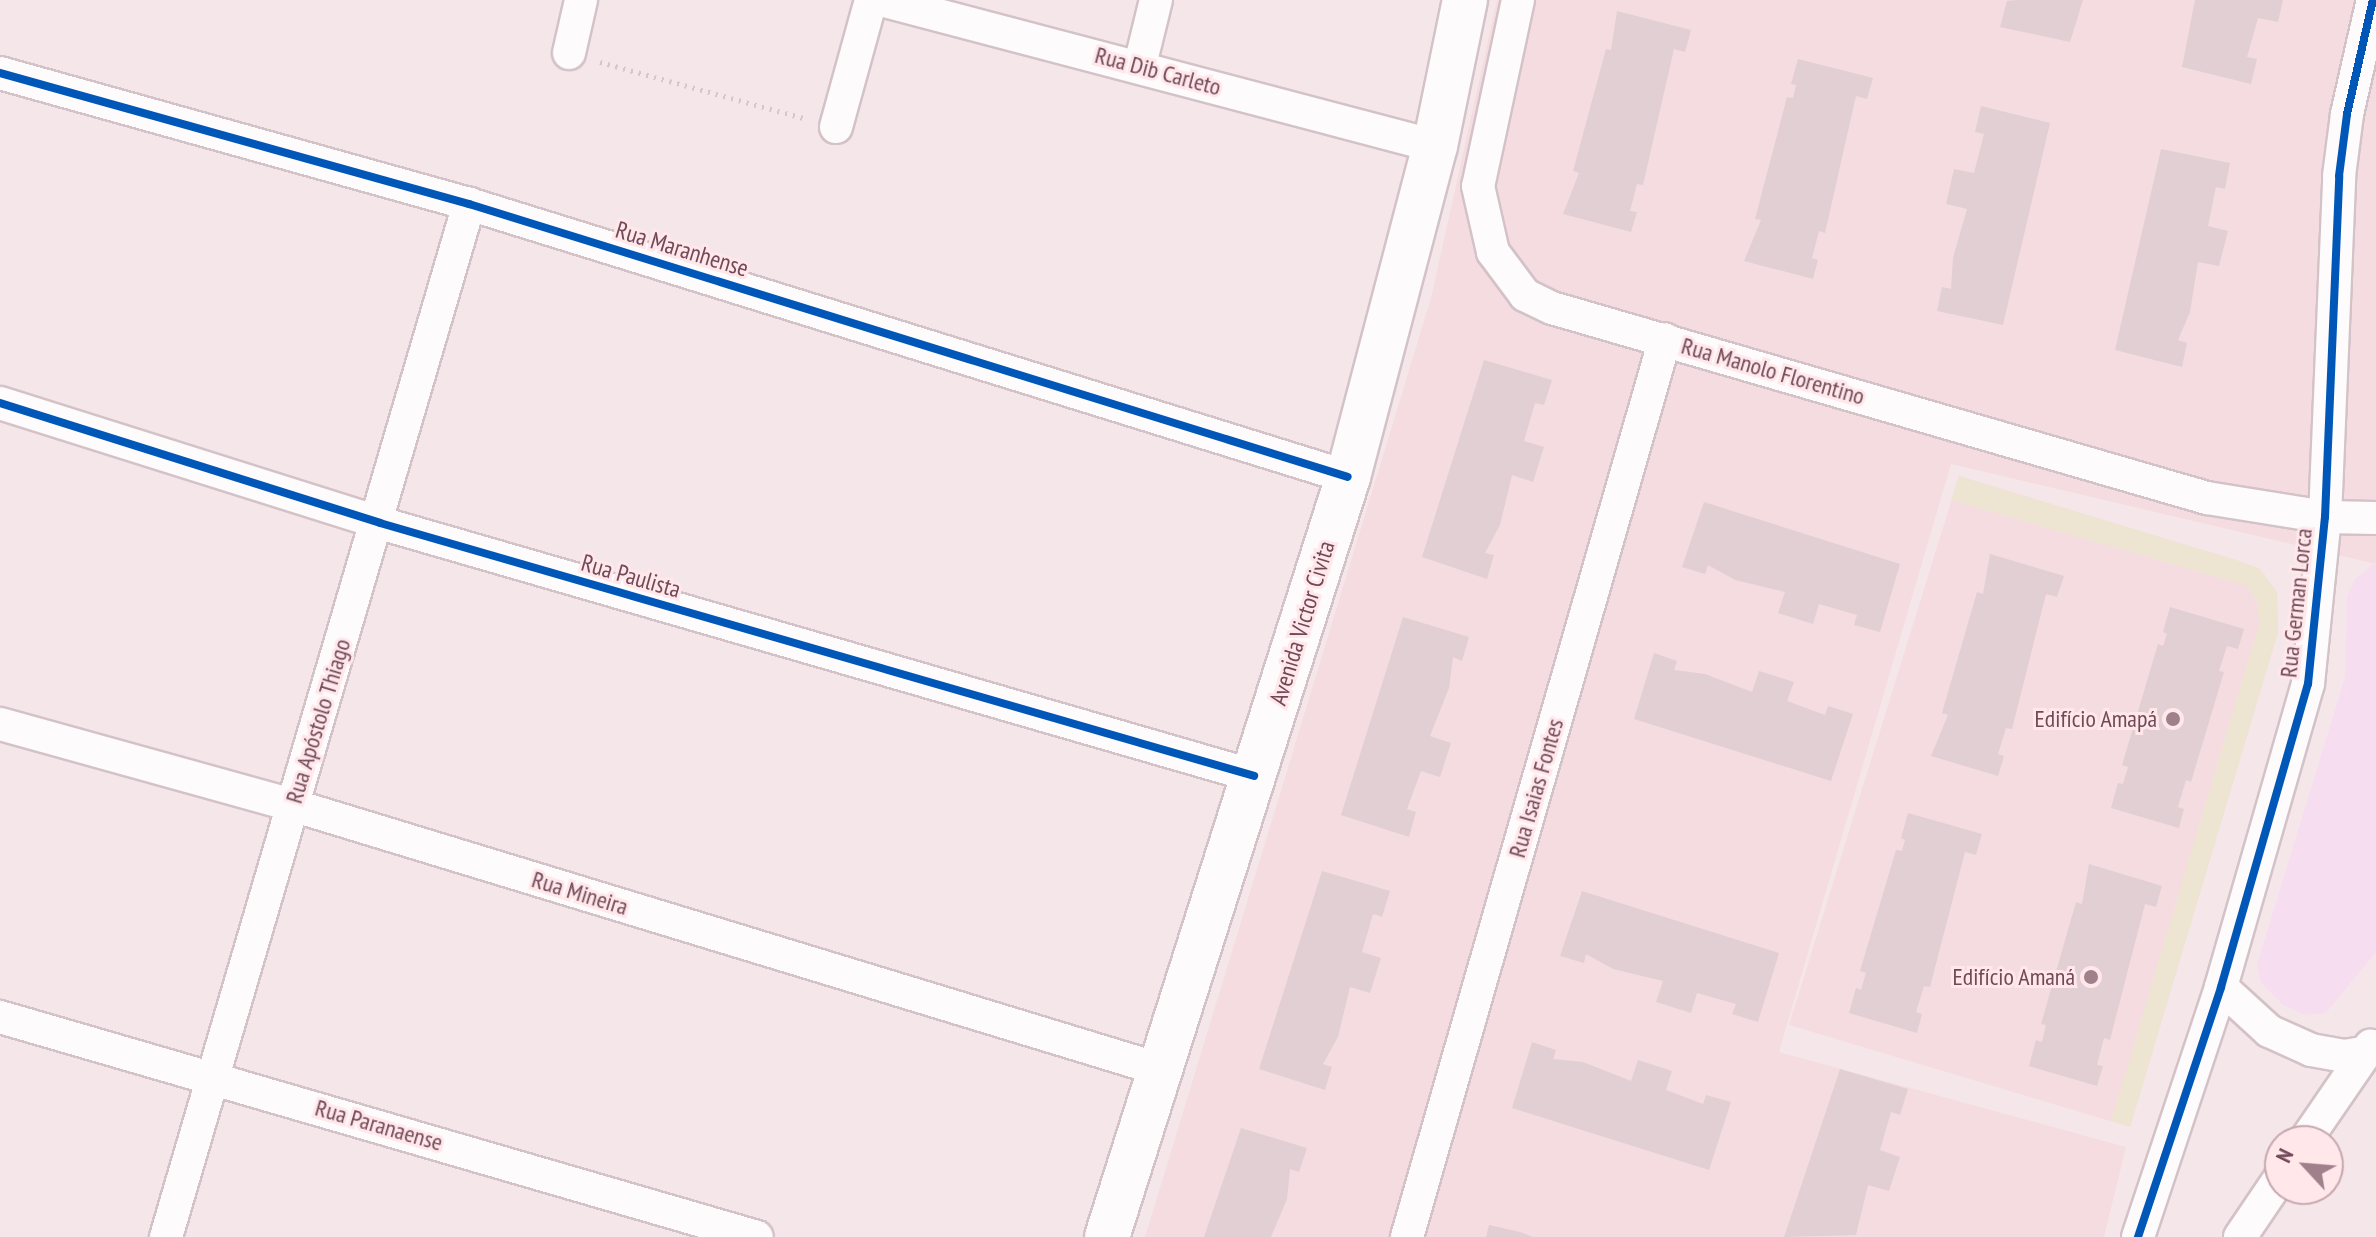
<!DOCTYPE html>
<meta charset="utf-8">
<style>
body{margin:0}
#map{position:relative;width:2376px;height:1237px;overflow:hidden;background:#f5e7e9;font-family:"PT Sans Narrow",sans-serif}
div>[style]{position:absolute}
.residential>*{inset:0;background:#f5dce1}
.medical>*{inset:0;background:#f7ddf0}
.green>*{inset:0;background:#eee4d2}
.building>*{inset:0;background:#e1cfd4}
.path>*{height:5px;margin-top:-2.5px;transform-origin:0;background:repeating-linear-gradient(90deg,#d4c6cb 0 2px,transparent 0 8px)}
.roads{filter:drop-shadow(2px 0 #d3c2c8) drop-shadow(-2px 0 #d3c2c8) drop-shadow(0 2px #d3c2c8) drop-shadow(0 -2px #d3c2c8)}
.street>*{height:32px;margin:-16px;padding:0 16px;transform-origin:16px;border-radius:16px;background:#fefbfc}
.secondary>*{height:44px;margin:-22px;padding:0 22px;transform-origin:22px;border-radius:22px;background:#fefbfc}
.cycleway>*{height:8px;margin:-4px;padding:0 4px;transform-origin:4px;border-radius:4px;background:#0057b8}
.dots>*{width:22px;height:22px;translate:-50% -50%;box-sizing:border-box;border:4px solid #ffe7ea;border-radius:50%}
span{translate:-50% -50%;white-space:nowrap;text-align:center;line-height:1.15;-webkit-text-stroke:6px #ffe7ea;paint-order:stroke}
.street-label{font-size:24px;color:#714959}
.poi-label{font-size:24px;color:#714959}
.right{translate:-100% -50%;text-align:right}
.north{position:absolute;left:2264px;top:1125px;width:80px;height:80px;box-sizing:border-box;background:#ffe7ea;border:2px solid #c6a8b0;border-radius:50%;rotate:296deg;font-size:22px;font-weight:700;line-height:32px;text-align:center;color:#714959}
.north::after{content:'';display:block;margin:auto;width:28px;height:36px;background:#9f808b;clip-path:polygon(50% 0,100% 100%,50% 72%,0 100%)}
</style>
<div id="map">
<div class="residential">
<i style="clip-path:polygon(1497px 0,2376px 0,2376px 564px,1951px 464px,1779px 1052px,2126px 1147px,2104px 1237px,1145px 1237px,1431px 298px)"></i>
<i style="clip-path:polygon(1959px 476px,2239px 561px,2260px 569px,2277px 592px,2278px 632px,2130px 1127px,1789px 1025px)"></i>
</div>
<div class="medical">
<i style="clip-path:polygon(2376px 562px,2376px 952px,2326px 1013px,2305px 1015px,2283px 1005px,2261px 983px,2257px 964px,2345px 677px,2347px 596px,2355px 579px)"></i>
</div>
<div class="green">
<i style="clip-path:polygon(1959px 476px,2239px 561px,2260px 569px,2277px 592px,2278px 632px,2130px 1127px,2111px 1121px,2259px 624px,2257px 601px,2245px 585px,1951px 500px)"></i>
</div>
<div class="building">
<i style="clip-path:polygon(2017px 0,2083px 0,2070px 42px,2000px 27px,2007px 1px)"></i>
<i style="clip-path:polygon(2195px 0,2283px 0,2278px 22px,2258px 18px,2247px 57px,2257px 59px,2251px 84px,2182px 67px)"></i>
<i style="clip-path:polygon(1617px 11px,1691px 30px,1685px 52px,1674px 49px,1643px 185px,1637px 184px,1630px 211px,1637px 212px,1631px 232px,1563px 214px,1579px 173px,1573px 171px,1606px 49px,1611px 50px)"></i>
<i style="clip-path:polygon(1798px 59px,1873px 78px,1867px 99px,1856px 96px,1825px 233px,1819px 231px,1812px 258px,1818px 260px,1813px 279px,1744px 261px,1761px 220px,1755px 219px,1787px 97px,1793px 98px,1796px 85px,1791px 84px)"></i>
<i style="clip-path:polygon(1981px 106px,2050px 123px,2003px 325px,1937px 311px,1942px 287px,1951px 289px,1953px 258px,1967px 209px,1946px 204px,1954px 169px,1974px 173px,1984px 134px,1975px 132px)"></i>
<i style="clip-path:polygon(2161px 149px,2230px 163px,2225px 189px,2216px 187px,2208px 226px,2228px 231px,2219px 266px,2198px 262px,2190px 312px,2178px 340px,2187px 343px,2182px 367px,2115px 350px)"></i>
<i style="clip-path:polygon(1484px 360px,1552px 380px,1544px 405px,1535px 403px,1524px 441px,1544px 447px,1533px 482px,1512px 475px,1500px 525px,1485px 553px,1494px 555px,1487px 579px,1422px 557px)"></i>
<i style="clip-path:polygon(1704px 502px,1900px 564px,1880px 632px,1854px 625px,1857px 615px,1819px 604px,1813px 624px,1778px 613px,1785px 592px,1735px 580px,1708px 565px,1705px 574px,1682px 567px)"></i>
<i style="clip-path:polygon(1990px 554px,2064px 576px,2057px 597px,2046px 594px,2012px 729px,2006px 728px,1998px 754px,2004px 756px,1998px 776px,1931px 756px,1948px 715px,1942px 713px,1977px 592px,1983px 594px)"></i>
<i style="clip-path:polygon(2170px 607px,2244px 629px,2238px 649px,2227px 646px,2219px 671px,2224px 672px,2191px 782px,2186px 780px,2178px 807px,2184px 809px,2179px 828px,2111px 808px,2118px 783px,2123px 784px,2128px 767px,2122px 765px,2158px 644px,2163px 646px,2167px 634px,2163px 632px)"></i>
<i style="clip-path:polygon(1403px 617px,1469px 637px,1462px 661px,1453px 657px,1449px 688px,1430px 736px,1451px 743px,1440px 777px,1421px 771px,1407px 809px,1416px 812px,1409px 837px,1341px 815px)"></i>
<i style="clip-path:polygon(1654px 653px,1677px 661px,1674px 670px,1705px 674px,1752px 692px,1759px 671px,1794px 682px,1787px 701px,1825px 715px,1828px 706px,1853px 714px,1831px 781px,1634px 719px)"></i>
<i style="clip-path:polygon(1908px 813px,1982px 834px,1976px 855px,1965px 852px,1930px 987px,1924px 986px,1916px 1012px,1922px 1014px,1917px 1033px,1849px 1013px,1856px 988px,1861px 990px,1866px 973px,1860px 971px,1896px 850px,1902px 851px,1905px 840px,1901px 838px)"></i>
<i style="clip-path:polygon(2089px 864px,2162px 886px,2156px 907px,2145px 904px,2110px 1040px,2104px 1038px,2097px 1065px,2103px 1066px,2097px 1086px,2029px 1066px,2036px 1040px,2042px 1042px,2046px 1025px,2041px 1024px,2076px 902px,2082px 904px)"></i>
<i style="clip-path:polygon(1322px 871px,1390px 891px,1382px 917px,1373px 914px,1362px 952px,1381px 958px,1370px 993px,1350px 987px,1338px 1037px,1323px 1064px,1332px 1067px,1325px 1090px,1259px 1069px)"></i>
<i style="clip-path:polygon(1582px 891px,1779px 953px,1758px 1022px,1732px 1014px,1736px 1004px,1697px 993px,1691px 1013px,1656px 1002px,1663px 981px,1613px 969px,1586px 954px,1584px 963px,1560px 956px)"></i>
<i style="clip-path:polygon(1532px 1042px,1556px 1050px,1553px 1059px,1583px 1062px,1631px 1081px,1638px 1060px,1672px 1071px,1666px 1090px,1703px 1104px,1706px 1095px,1731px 1102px,1709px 1170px,1512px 1108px)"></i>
<i style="clip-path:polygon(1840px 1069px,1908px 1089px,1900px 1115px,1891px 1112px,1880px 1150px,1900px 1157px,1889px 1191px,1868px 1185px,1856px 1235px,1784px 1237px)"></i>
<i style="clip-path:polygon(1241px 1128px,1307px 1148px,1299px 1172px,1290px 1169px,1287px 1199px,1271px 1237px,1204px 1237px)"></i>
<i style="clip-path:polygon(1489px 1225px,1520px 1232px,1533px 1237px,1486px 1237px)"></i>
</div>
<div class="path">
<i style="left:600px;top:62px;width:211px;rotate:15.4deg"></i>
</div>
<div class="roads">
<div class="street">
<i style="left:881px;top:0;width:573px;rotate:14.76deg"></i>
<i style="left:1518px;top:0;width:190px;rotate:102.1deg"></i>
<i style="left:1478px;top:186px;width:68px;rotate:77.2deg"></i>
<i style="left:1493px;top:252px;width:54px;rotate:53.3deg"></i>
<i style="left:1525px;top:295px;width:30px;rotate:26deg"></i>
<i style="left:1552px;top:308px;width:682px;rotate:16.18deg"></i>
<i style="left:2207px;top:498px;width:120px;rotate:9.1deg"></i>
<i style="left:2325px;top:517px;width:51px;rotate:1.1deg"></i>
<i style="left:569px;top:53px;width:54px;rotate:-77.2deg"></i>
<i style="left:1140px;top:65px;width:67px;rotate:-76.2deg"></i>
<i style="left:0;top:73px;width:487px;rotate:15.6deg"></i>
<i style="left:469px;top:204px;width:920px;rotate:17.25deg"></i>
<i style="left:836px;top:127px;width:132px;rotate:-74.6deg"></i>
<i style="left:0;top:403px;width:398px;rotate:17.5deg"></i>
<i style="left:380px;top:523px;width:910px;rotate:16.14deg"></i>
<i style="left:0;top:724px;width:303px;rotate:15.5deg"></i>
<i style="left:292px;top:805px;width:906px;rotate:16.94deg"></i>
<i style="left:2221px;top:987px;width:65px;rotate:42.5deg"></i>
<i style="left:2269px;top:1031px;width:46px;rotate:24.3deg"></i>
<i style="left:2311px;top:1050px;width:34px;rotate:10deg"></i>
<i style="left:2344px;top:1056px;width:20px;rotate:-9deg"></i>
<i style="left:0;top:1017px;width:788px;rotate:16.2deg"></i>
<i style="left:2305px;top:1141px;width:116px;rotate:-55.5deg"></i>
<i style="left:166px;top:1237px;width:1077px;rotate:-73.65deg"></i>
<i style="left:1407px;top:1237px;width:934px;rotate:-73.97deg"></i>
<i style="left:2138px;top:1237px;width:263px;rotate:-71.6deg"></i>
<i style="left:2221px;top:987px;width:315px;rotate:-74deg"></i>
<i style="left:2308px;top:684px;width:168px;rotate:-84.2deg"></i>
<i style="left:2325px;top:517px;width:341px;rotate:-87.6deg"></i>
<i style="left:2339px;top:176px;width:63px;rotate:-82.6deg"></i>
<i style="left:2347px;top:114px;width:117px;rotate:-77.2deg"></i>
<i style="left:2240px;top:1237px;width:71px;rotate:-55.9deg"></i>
</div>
<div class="secondary">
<i style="left:1107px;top:1237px;width:797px;rotate:-72.41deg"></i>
<i style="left:1348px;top:477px;width:342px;rotate:-75.3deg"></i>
<i style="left:1435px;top:146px;width:149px;rotate:-78.4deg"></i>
</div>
</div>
<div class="cycleway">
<i style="left:0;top:73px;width:487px;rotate:15.6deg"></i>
<i style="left:469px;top:204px;width:920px;rotate:17.25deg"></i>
<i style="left:0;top:403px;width:398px;rotate:17.5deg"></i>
<i style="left:380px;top:523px;width:910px;rotate:16.14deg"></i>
<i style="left:2138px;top:1237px;width:263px;rotate:-71.6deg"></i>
<i style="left:2221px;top:987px;width:315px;rotate:-74deg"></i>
<i style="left:2308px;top:684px;width:168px;rotate:-84.2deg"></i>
<i style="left:2325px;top:517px;width:341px;rotate:-87.6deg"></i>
<i style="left:2339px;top:176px;width:63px;rotate:-82.6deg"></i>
<i style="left:2347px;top:114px;width:117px;rotate:-77.2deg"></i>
</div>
<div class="dots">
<i style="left:2173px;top:719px;background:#9f808b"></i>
<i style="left:2091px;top:977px;background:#9f808b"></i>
</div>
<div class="street-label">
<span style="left:1158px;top:71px;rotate:15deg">Rua Dib Carleto</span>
<span style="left:682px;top:249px;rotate:17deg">Rua Maranhense</span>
<span style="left:1773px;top:371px;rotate:16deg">Rua Manolo Florentino</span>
<span style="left:631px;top:576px;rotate:16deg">Rua Paulista</span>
<span style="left:2296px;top:603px;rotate:-84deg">Rua German Lorca</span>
<span style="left:1302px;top:623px;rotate:-73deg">Avenida Victor Civita</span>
<span style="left:318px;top:721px;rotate:-73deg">Rua Apóstolo Thiago</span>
<span style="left:1536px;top:788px;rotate:-74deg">Rua Isaias Fontes</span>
<span style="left:580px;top:893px;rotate:17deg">Rua Mineira</span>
<span style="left:379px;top:1125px;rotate:16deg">Rua Paranaense</span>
</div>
<div class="poi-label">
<span class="right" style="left:2157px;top:719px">Edifício Amapá</span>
<span class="right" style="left:2075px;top:977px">Edifício Amaná</span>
</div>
<div class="north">N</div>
</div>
